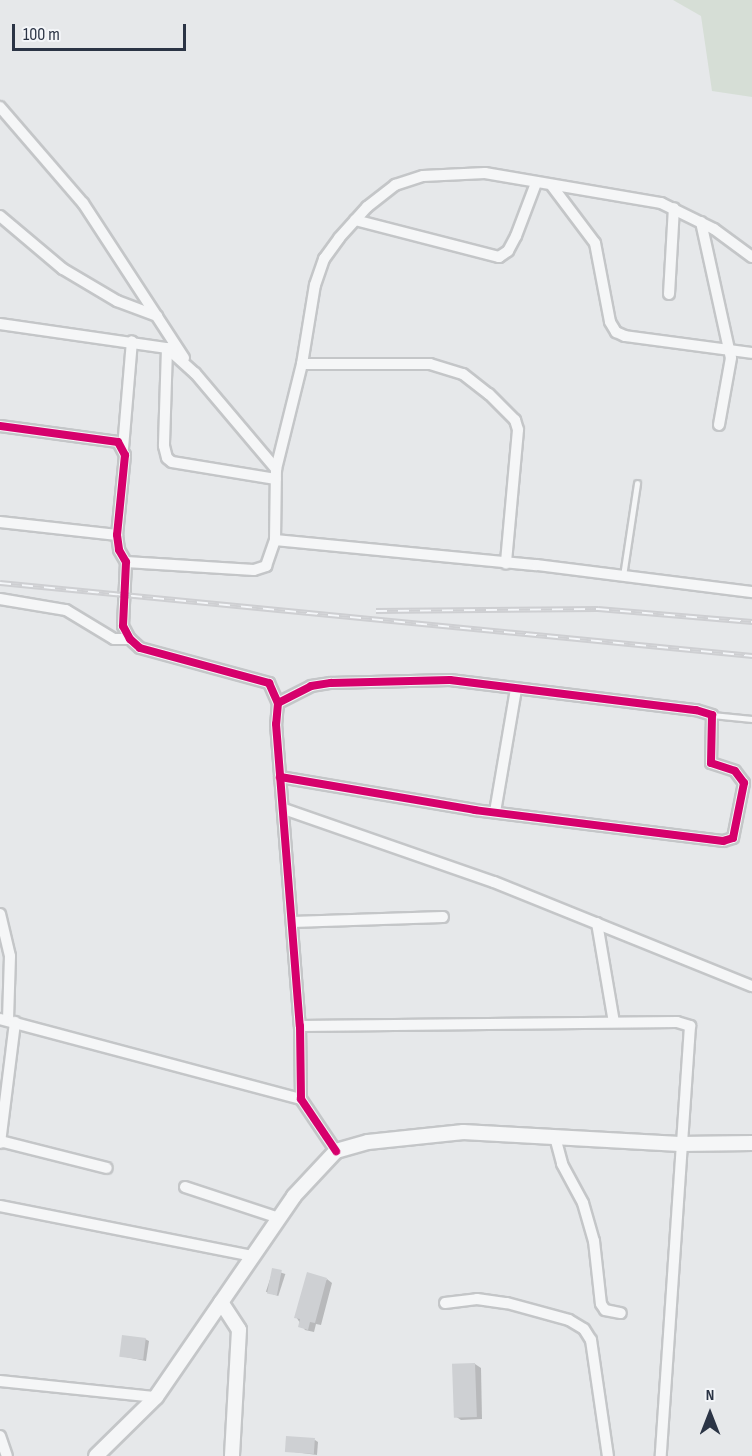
<!DOCTYPE html>
<style>
body{margin:0}
#map{position:relative;width:752px;height:1456px;overflow:hidden;background:#e6e8ea;font-family:"Sofia Sans Condensed",sans-serif}
div>[style]{position:absolute}
.green>*{inset:0;background:#d6ded6}
.shadow>*{inset:0;background:#0003;transform-origin:0 0}
.building>*{inset:0;background:#ced0d3;transform-origin:0 0}
.roads{filter:drop-shadow(2px 0 #c4c6c8) drop-shadow(-2px 0 #c4c6c8) drop-shadow(0 2px #c4c6c8) drop-shadow(0 -2px #c4c6c8)}
.service>*{height:5px;margin:-2.5px;padding:0 2.5px;transform-origin:2.5px;border-radius:2.5px;background:#f5f6f7}
.minor>*{height:10px;margin:-5px;padding:0 5px;transform-origin:5px;border-radius:5px;background:#f5f6f7}
.tertiary>*{height:14px;margin:-7px;padding:0 7px;transform-origin:7px;border-radius:7px;background:#f5f6f7}
.rail>*{height:6px;margin-top:-3px;transform-origin:0;background:repeating-linear-gradient(90deg,#f4f6f9 0 11px,#cecfd2 0 22px);box-sizing:border-box;border-block:2px solid #cecfd2}
.cycleway>*{height:8px;margin:-4px;padding:0 4px;transform-origin:4px;border-radius:4px;background:#d6006c}
span{translate:-50% -50%;white-space:nowrap;text-align:center;line-height:1.15;-webkit-text-stroke:6px #f4f6f9;paint-order:stroke}
.north{position:absolute;left:680px;top:1384px;width:60px;height:60px;-webkit-text-stroke:4px #f4f6f9;paint-order:stroke;rotate:0deg;font-size:16px;font-weight:700;line-height:24px;text-align:center;color:#2b3445}
.north::after{content:'';display:block;margin:auto;width:21px;height:27px;background:#2b3445;clip-path:polygon(50% 0,100% 100%,50% 72%,0 100%)}
.scale{position:absolute;left:12px;top:24px;width:174px;height:27px;box-sizing:border-box;border:3px solid #2b3445;border-top:0;padding-left:8px;font-size:18px;line-height:21px;white-space:nowrap;color:#2b3445;-webkit-text-stroke:4px #f4f6f9;paint-order:stroke}
</style>
<div id="map">
<div class="green">
<i style="clip-path:polygon(673px 0,752px 0,752px 97px,712px 91px,701px 16px)"></i>
</div>
<div class="shadow">
<i style="left:273px;top:1270px;width:13px;height:23px;rotate:18deg"></i>
<i style="clip-path:polygon(327px 1279px,332px 1283px,321px 1325px,316px 1324px,314px 1332px,305px 1330px,296px 1317px)"></i>
<i style="clip-path:polygon(145px 1339px,149px 1341px,146px 1361px,121px 1356px)"></i>
<i style="clip-path:polygon(475px 1364px,481px 1368px,482px 1419px,461px 1420px,455px 1416px)"></i>
<i style="clip-path:polygon(315px 1440px,318px 1442px,317px 1455px,287px 1451px)"></i>
</div>
<div class="building">
<i style="left:272px;top:1268px;width:10px;height:26px;rotate:11deg"></i>
<i style="clip-path:polygon(307px 1272px,327px 1278px,315px 1323px,310px 1322px,308px 1330px,298px 1327px,300px 1319px,294px 1318px)"></i>
<i style="left:122px;top:1335px;width:24px;height:22px;rotate:7deg"></i>
<i style="left:475px;top:1363px;width:54px;height:23px;rotate:88deg"></i>
<i style="left:286px;top:1436px;width:29px;height:16px;rotate:4deg"></i>
</div>
<div class="roads">
<div class="service">
<i style="left:623px;top:576px;width:94px;rotate:-81.4deg"></i>
<i style="left:712px;top:715px;width:40px;rotate:5.7deg"></i>
</div>
<div class="minor">
<i style="left:0;top:107px;width:127px;rotate:49.2deg"></i>
<i style="left:83px;top:203px;width:185px;rotate:56.9deg"></i>
<i style="left:552px;top:186px;width:71px;rotate:53deg"></i>
<i style="left:595px;top:243px;width:80px;rotate:79.2deg"></i>
<i style="left:610px;top:322px;width:12px;rotate:59deg"></i>
<i style="left:616px;top:332px;width:10px;rotate:24deg"></i>
<i style="left:625px;top:336px;width:128px;rotate:7.6deg"></i>
<i style="left:0;top:216px;width:82px;rotate:40.1deg"></i>
<i style="left:63px;top:269px;width:63px;rotate:30.7deg"></i>
<i style="left:117px;top:301px;width:43px;rotate:20.6deg"></i>
<i style="left:355px;top:220px;width:149px;rotate:14.4deg"></i>
<i style="left:499px;top:257px;width:11px;rotate:-34deg"></i>
<i style="left:508px;top:251px;width:17px;rotate:-62deg"></i>
<i style="left:516px;top:236px;width:57px;rotate:-69.3deg"></i>
<i style="left:701px;top:222px;width:139px;rotate:77.6deg"></i>
<i style="left:731px;top:358px;width:68px;rotate:100.2deg"></i>
<i style="left:669px;top:294px;width:86px;rotate:-86.7deg"></i>
<i style="left:0;top:324px;width:169px;rotate:8.2deg"></i>
<i style="left:167px;top:348px;width:38px;rotate:42deg"></i>
<i style="left:195px;top:373px;width:126px;rotate:49.8deg"></i>
<i style="left:167px;top:348px;width:98px;rotate:91.8deg"></i>
<i style="left:164px;top:446px;width:12px;rotate:76deg"></i>
<i style="left:167px;top:458px;width:6px;rotate:39deg"></i>
<i style="left:172px;top:462px;width:105px;rotate:9.3deg"></i>
<i style="left:302px;top:364px;width:128px"></i>
<i style="left:430px;top:364px;width:34px;rotate:17deg"></i>
<i style="left:463px;top:374px;width:33px;rotate:38deg"></i>
<i style="left:489px;top:394px;width:37px;rotate:45deg"></i>
<i style="left:515px;top:420px;width:10px;rotate:73deg"></i>
<i style="left:518px;top:430px;width:134px;rotate:95.2deg"></i>
<i style="left:0;top:426px;width:119px;rotate:7.7deg"></i>
<i style="left:118px;top:442px;width:15px;rotate:62deg"></i>
<i style="left:125px;top:455px;width:80px;rotate:95.7deg"></i>
<i style="left:117px;top:535px;width:15px;rotate:82deg"></i>
<i style="left:119px;top:550px;width:14px;rotate:60deg"></i>
<i style="left:126px;top:562px;width:64px;rotate:92.7deg"></i>
<i style="left:123px;top:626px;width:15px;rotate:62deg"></i>
<i style="left:130px;top:639px;width:13px;rotate:42deg"></i>
<i style="left:140px;top:648px;width:134px;rotate:15.2deg"></i>
<i style="left:269px;top:683px;width:22px;rotate:66deg"></i>
<i style="left:278px;top:703px;width:21px;rotate:95deg"></i>
<i style="left:276px;top:724px;width:303px;rotate:85.5deg"></i>
<i style="left:300px;top:1026px;width:73px;rotate:89.2deg"></i>
<i style="left:301px;top:1099px;width:63px;rotate:56.1deg"></i>
<i style="left:123px;top:448px;width:107px;rotate:-85.2deg"></i>
<i style="left:0;top:522px;width:118px;rotate:6.3deg"></i>
<i style="left:275px;top:540px;width:263px;rotate:5.5deg"></i>
<i style="left:537px;top:565px;width:217px;rotate:7.2deg"></i>
<i style="left:126px;top:562px;width:128px;rotate:3.6deg"></i>
<i style="left:254px;top:570px;width:13px;rotate:-18deg"></i>
<i style="left:266px;top:566px;width:28px;rotate:-71deg"></i>
<i style="left:275px;top:540px;width:71px;rotate:-89.2deg"></i>
<i style="left:276px;top:469px;width:108px;rotate:-76.1deg"></i>
<i style="left:302px;top:364px;width:80px;rotate:-80.7deg"></i>
<i style="left:315px;top:285px;width:28px;rotate:-71deg"></i>
<i style="left:324px;top:259px;width:26px;rotate:-54deg"></i>
<i style="left:339px;top:238px;width:42px;rotate:-47.9deg"></i>
<i style="left:367px;top:207px;width:36px;rotate:-38deg"></i>
<i style="left:395px;top:185px;width:29px;rotate:-18deg"></i>
<i style="left:423px;top:176px;width:62px;rotate:-2.8deg"></i>
<i style="left:485px;top:173px;width:179px;rotate:9.7deg"></i>
<i style="left:661px;top:203px;width:59px;rotate:26.1deg"></i>
<i style="left:714px;top:229px;width:47px;rotate:36.4deg"></i>
<i style="left:0;top:599px;width:67px;rotate:9.5deg"></i>
<i style="left:66px;top:610px;width:56px;rotate:31.1deg"></i>
<i style="left:114px;top:639px;width:16px"></i>
<i style="left:278px;top:703px;width:37px;rotate:-27deg"></i>
<i style="left:311px;top:686px;width:20px;rotate:-9deg"></i>
<i style="left:331px;top:683px;width:119px;rotate:-1.4deg"></i>
<i style="left:450px;top:680px;width:248px;rotate:7deg"></i>
<i style="left:696px;top:710px;width:17px;rotate:17deg"></i>
<i style="left:712px;top:715px;width:48px;rotate:91.2deg"></i>
<i style="left:711px;top:763px;width:25px;rotate:18deg"></i>
<i style="left:735px;top:771px;width:15px;rotate:53deg"></i>
<i style="left:744px;top:783px;width:56px;rotate:101.3deg"></i>
<i style="left:733px;top:838px;width:10px;rotate:163deg"></i>
<i style="left:723px;top:841px;width:250px;rotate:-172.9deg"></i>
<i style="left:475px;top:810px;width:198px;rotate:-170.4deg"></i>
<i style="left:284px;top:809px;width:222px;rotate:19.2deg"></i>
<i style="left:494px;top:882px;width:278px;rotate:22deg"></i>
<i style="left:495px;top:812px;width:125px;rotate:-80.3deg"></i>
<i style="left:0;top:914px;width:43px;rotate:76.6deg"></i>
<i style="left:10px;top:956px;width:64px;rotate:91.8deg"></i>
<i style="left:292px;top:922px;width:151px;rotate:-1.9deg"></i>
<i style="left:597px;top:923px;width:100px;rotate:80.3deg"></i>
<i style="left:0;top:1019px;width:311px;rotate:14.9deg"></i>
<i style="left:300px;top:1026px;width:377px;rotate:-0.6deg"></i>
<i style="left:677px;top:1022px;width:14px;rotate:17deg"></i>
<i style="left:690px;top:1026px;width:431px;rotate:93.9deg"></i>
<i style="left:555px;top:1137px;width:28px;rotate:75deg"></i>
<i style="left:562px;top:1164px;width:44px;rotate:61.7deg"></i>
<i style="left:583px;top:1203px;width:40px;rotate:74deg"></i>
<i style="left:594px;top:1241px;width:63px;rotate:83.7deg"></i>
<i style="left:601px;top:1304px;width:7px;rotate:56deg"></i>
<i style="left:605px;top:1310px;width:16px;rotate:11deg"></i>
<i style="left:0;top:1141px;width:110px;rotate:14.2deg"></i>
<i style="left:0;top:1143px;width:122px;rotate:-82.9deg"></i>
<i style="left:185px;top:1187px;width:99px;rotate:18.3deg"></i>
<i style="left:0;top:1206px;width:258px;rotate:11.2deg"></i>
<i style="left:445px;top:1303px;width:32px;rotate:-7deg"></i>
<i style="left:477px;top:1299px;width:30px;rotate:8deg"></i>
<i style="left:507px;top:1303px;width:64px;rotate:15.3deg"></i>
<i style="left:569px;top:1320px;width:17px;rotate:31deg"></i>
<i style="left:584px;top:1329px;width:13px;rotate:58deg"></i>
<i style="left:591px;top:1340px;width:117px;rotate:81.7deg"></i>
<i style="left:0;top:1381px;width:157px;rotate:5.9deg"></i>
<i style="left:0;top:1436px;width:21px;rotate:71deg"></i>
</div>
<div class="tertiary">
<i style="left:221px;top:1302px;width:33px;rotate:57deg"></i>
<i style="left:239px;top:1330px;width:126px;rotate:93.2deg"></i>
<i style="left:96px;top:1456px;width:84px;rotate:-44.5deg"></i>
<i style="left:156px;top:1397px;width:244px;rotate:-55.5deg"></i>
<i style="left:294px;top:1196px;width:62px;rotate:-47deg"></i>
<i style="left:336px;top:1151px;width:33px;rotate:-16deg"></i>
<i style="left:368px;top:1142px;width:96px;rotate:-6deg"></i>
<i style="left:463px;top:1132px;width:217px;rotate:3.2deg"></i>
<i style="left:680px;top:1144px;width:72px;rotate:-0.8deg"></i>
</div>
</div>
<div class="rail">
<i style="left:0;top:583px;width:756px;rotate:5.54deg"></i>
<i style="left:376px;top:611px;width:222px;rotate:-0.5deg"></i>
<i style="left:598px;top:609px;width:155px;rotate:4.8deg"></i>
</div>
<div class="cycleway">
<i style="left:0;top:426px;width:119px;rotate:7.7deg"></i>
<i style="left:118px;top:442px;width:15px;rotate:62deg"></i>
<i style="left:125px;top:455px;width:80px;rotate:95.7deg"></i>
<i style="left:117px;top:535px;width:15px;rotate:82deg"></i>
<i style="left:119px;top:550px;width:14px;rotate:60deg"></i>
<i style="left:126px;top:562px;width:64px;rotate:92.7deg"></i>
<i style="left:123px;top:626px;width:15px;rotate:62deg"></i>
<i style="left:130px;top:639px;width:13px;rotate:42deg"></i>
<i style="left:140px;top:648px;width:134px;rotate:15.2deg"></i>
<i style="left:269px;top:683px;width:22px;rotate:66deg"></i>
<i style="left:278px;top:703px;width:21px;rotate:95deg"></i>
<i style="left:276px;top:724px;width:303px;rotate:85.5deg"></i>
<i style="left:300px;top:1026px;width:73px;rotate:89.2deg"></i>
<i style="left:301px;top:1099px;width:63px;rotate:56.1deg"></i>
<i style="left:278px;top:703px;width:37px;rotate:-27deg"></i>
<i style="left:311px;top:686px;width:20px;rotate:-9deg"></i>
<i style="left:331px;top:683px;width:119px;rotate:-1.4deg"></i>
<i style="left:450px;top:680px;width:248px;rotate:7deg"></i>
<i style="left:696px;top:710px;width:17px;rotate:17deg"></i>
<i style="left:712px;top:715px;width:48px;rotate:91.2deg"></i>
<i style="left:711px;top:763px;width:25px;rotate:18deg"></i>
<i style="left:735px;top:771px;width:15px;rotate:53deg"></i>
<i style="left:744px;top:783px;width:56px;rotate:101.3deg"></i>
<i style="left:733px;top:838px;width:10px;rotate:163deg"></i>
<i style="left:723px;top:841px;width:250px;rotate:-172.9deg"></i>
<i style="left:475px;top:810px;width:198px;rotate:-170.4deg"></i>
</div>
<div class="north">N</div>
<div class="scale">100 m</div>
</div>
